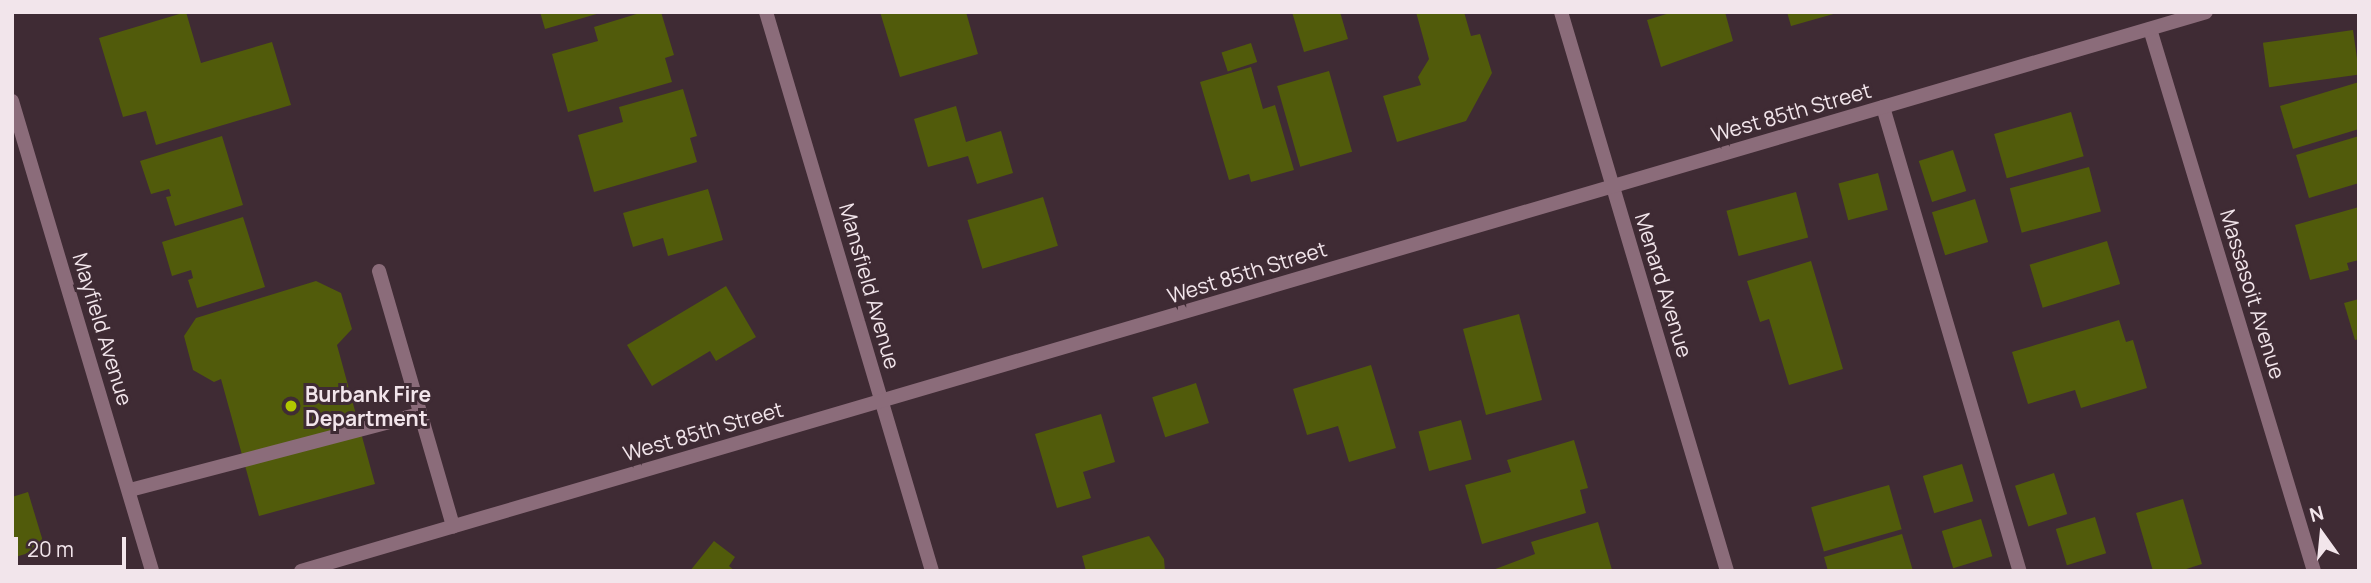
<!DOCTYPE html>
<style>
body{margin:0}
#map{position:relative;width:2371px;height:583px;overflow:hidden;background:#3f2b34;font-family:Manrope,sans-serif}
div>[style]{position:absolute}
.building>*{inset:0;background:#515b0b;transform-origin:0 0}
.lane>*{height:14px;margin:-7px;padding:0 7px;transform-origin:7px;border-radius:7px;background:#8b6c7a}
.street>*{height:14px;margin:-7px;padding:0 7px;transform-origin:7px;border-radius:7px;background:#8b6c7a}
.dots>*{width:19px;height:19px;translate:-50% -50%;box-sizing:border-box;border:4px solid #3f2b34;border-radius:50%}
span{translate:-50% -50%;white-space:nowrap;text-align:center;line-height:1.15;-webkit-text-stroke:6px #3f2b34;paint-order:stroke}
.street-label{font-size:21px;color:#f2e5eb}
.poi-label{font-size:21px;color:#f2e5eb;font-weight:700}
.left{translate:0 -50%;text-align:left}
.frame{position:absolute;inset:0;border:14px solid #f2e5eb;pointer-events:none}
.north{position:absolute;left:2287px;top:499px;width:70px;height:70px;-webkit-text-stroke:5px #3f2b34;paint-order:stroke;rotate:345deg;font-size:19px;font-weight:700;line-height:28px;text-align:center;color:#f2e5eb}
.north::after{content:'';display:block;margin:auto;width:24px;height:32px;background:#f2e5eb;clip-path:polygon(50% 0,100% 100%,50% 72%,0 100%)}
.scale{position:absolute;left:14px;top:537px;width:112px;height:32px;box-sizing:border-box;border:4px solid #f2e5eb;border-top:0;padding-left:9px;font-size:21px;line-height:24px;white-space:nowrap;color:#f2e5eb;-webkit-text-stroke:5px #3f2b34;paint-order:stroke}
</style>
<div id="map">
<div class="building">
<i style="clip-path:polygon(186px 12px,201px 63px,272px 42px,291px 105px,156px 145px,146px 111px,123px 117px,99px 38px)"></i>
<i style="clip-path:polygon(540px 12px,599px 12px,600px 13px,545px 29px)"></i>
<i style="clip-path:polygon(643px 12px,661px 12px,674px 55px,665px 58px,672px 82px,568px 112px,552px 54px,598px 41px,594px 27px)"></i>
<i style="clip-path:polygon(880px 12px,966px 12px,978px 54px,900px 77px)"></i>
<i style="clip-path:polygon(1292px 12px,1340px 12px,1348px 39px,1304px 52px)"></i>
<i style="clip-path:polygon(1416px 12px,1464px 12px,1471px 36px,1480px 34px,1492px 73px,1466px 121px,1397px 142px,1383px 96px,1421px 85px,1418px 77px,1429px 59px)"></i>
<i style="clip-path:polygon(1673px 12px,1725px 12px,1733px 41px,1661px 67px,1647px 20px)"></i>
<i style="clip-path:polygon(1787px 12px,1837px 12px,1837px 13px,1791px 26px)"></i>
<i style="left:2353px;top:30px;width:45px;height:91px;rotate:82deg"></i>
<i style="left:1251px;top:43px;width:20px;height:31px;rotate:72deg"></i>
<i style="clip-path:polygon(1251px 67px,1263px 109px,1275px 105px,1294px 170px,1251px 182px,1249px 174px,1229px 180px,1200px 82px)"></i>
<i style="left:1329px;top:71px;width:84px;height:54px;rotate:74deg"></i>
<i style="clip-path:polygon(2359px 82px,2359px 129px,2293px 149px,2280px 106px)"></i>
<i style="clip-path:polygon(683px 89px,697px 136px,690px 138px,697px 162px,594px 192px,578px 135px,623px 122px,619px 107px)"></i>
<i style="clip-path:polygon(956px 106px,966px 142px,1001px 131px,1013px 173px,977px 184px,968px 156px,928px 167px,914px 119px)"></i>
<i style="left:2071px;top:112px;width:46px;height:80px;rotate:74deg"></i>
<i style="clip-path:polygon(222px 136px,243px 205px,175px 226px,166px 197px,171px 196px,169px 189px,151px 194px,140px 161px)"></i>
<i style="clip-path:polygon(2359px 136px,2359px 183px,2309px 198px,2296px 155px)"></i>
<i style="left:1953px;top:150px;width:43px;height:36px;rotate:72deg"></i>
<i style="left:2089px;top:167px;width:46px;height:82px;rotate:75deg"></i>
<i style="left:1878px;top:173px;width:38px;height:41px;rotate:75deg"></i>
<i style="clip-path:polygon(708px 189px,723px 240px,668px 256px,663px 238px,633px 247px,623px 213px)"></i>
<i style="left:1796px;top:192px;width:47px;height:72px;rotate:75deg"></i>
<i style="left:1043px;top:197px;width:51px;height:79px;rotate:73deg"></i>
<i style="left:1975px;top:199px;width:45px;height:45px;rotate:73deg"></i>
<i style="clip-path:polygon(2359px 207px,2359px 260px,2347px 263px,2349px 270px,2310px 280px,2295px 225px)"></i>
<i style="clip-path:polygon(243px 217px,265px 287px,197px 308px,188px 280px,193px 278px,191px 270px,172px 276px,162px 242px)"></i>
<i style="left:2107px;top:241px;width:45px;height:81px;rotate:73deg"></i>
<i style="clip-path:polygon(1811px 261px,1843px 369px,1789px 385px,1769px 319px,1760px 322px,1747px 281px)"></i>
<i style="clip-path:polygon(316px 281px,341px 293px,352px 329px,337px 345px,375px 484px,259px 516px,221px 379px,214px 382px,193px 370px,184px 336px,196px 318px)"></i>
<i style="clip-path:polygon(726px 286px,756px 337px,716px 361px,710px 351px,652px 386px,627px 345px)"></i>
<i style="clip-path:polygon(2359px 299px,2359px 339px,2355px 340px,2344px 303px)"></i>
<i style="left:1519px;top:314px;width:89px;height:58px;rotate:75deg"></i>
<i style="clip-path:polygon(2119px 320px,2126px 342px,2133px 340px,2147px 388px,2081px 408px,2075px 390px,2028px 404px,2012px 352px)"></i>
<i style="clip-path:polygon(1371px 365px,1396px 448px,1349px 462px,1338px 426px,1307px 435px,1293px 389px)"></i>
<i style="left:1196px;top:383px;width:42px;height:46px;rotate:72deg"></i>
<i style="clip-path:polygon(1101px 414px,1115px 462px,1083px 472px,1091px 498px,1057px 508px,1035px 434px)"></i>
<i style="left:1461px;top:420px;width:41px;height:44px;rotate:75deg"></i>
<i style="clip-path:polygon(1574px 440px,1588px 488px,1580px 490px,1586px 513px,1482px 544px,1465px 485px,1511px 472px,1507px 460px)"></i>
<i style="left:1962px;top:464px;width:39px;height:41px;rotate:73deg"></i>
<i style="left:2054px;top:473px;width:43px;height:41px;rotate:72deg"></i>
<i style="left:1889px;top:485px;width:46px;height:81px;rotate:74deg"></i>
<i style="clip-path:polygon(28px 492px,45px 548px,12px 558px,12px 497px)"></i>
<i style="clip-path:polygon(2183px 499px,2202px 564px,2180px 571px,2153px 571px,2136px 513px)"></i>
<i style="left:2095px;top:517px;width:38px;height:41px;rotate:73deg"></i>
<i style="left:1981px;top:519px;width:39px;height:41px;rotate:73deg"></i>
<i style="clip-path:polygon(1598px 522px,1612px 570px,1490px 571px,1535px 554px,1531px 542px)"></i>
<i style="clip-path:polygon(1902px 534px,1913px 571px,1828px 571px,1824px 557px)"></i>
<i style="clip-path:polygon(1149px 536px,1164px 559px,1165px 571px,1086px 571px,1082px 556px)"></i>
<i style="clip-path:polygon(714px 541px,735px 557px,729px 566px,735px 571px,690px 571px)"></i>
</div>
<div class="lane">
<i style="left:1883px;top:107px;width:484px;rotate:73.6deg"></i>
<i style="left:379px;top:271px;width:266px;rotate:73.8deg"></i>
<i style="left:130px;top:490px;width:300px;rotate:-14.7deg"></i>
</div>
<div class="street">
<i style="left:766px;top:12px;width:583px;rotate:73.46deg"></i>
<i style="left:1561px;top:12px;width:583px;rotate:73.46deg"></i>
<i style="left:2150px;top:29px;width:566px;rotate:73.17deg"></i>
<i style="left:12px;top:101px;width:490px;rotate:73.4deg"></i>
<i style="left:301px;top:571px;width:1985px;rotate:-16.35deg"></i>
</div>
<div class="dots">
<i style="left:291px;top:406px;background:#b1c500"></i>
</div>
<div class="street-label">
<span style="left:1791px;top:112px;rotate:-16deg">West 85th Street</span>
<span style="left:1247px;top:272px;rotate:-17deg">West 85th Street</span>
<span style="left:1664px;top:285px;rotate:73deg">Menard Avenue</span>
<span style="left:870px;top:286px;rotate:74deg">Mansfield Avenue</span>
<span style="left:2253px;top:294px;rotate:73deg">Massasoit Avenue</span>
<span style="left:103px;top:329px;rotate:73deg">Mayfield Avenue</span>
<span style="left:703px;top:431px;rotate:-16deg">West 85th Street</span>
</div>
<div class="poi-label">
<span class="left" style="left:305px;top:406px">Burbank Fire<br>Department</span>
</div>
<div class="frame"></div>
<div class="north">N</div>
<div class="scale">20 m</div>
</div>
